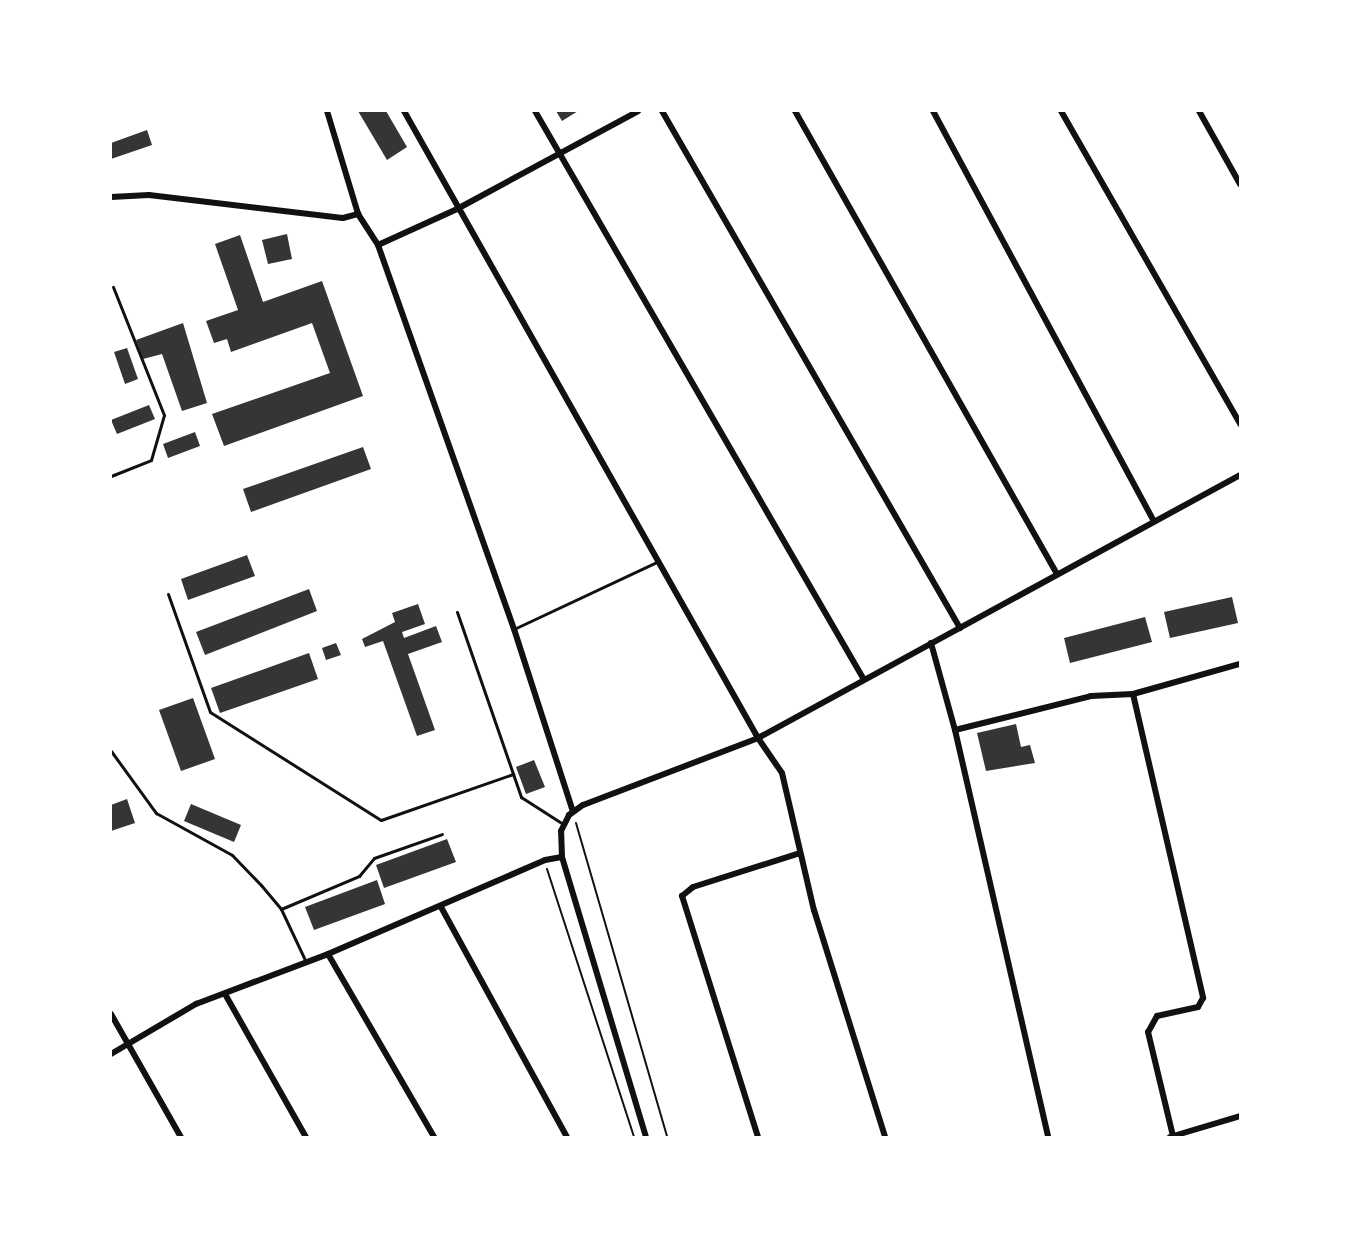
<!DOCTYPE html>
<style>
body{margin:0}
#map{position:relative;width:1351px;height:1248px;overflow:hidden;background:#fff;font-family:"Roboto Serif",serif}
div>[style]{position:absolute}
.building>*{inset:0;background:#353535}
.path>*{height:2px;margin:-1px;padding:0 1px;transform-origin:1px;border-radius:1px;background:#111}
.service>*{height:3px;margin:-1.5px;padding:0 1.5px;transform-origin:1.5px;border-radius:1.5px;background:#111}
.minor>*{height:6px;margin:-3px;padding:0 3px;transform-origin:3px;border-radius:3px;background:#111}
span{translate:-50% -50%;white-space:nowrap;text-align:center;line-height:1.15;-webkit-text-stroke:4.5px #fff;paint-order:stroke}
.frame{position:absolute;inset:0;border:112px solid #fff;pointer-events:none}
</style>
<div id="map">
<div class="building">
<div style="clip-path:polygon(358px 111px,386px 111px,407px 147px,387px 160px)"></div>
<div style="clip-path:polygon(556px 111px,578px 111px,562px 121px)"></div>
<div style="clip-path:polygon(147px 130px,152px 145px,111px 159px,111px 143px)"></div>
<div style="clip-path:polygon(287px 234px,292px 259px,268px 264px,262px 240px)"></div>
<div style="clip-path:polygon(240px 235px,263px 302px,322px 281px,363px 396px,224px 446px,212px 414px,330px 373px,312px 323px,231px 352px,227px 339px,214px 343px,206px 321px,238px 310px,215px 244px)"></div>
<div style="clip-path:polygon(183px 323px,207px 403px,182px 411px,162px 354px,143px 359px,136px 340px)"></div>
<div style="clip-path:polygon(127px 348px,138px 379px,125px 384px,114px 352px)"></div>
<div style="clip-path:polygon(149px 405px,155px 419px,117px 434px,111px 420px)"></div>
<div style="clip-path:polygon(195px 432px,200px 446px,168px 458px,163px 444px)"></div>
<div style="clip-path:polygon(363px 447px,371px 469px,251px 512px,243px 489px)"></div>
<div style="clip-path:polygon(247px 555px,255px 576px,188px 600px,181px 579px)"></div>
<div style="clip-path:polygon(309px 589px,317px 611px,205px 655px,196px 632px)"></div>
<div style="clip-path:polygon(1232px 597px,1238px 623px,1170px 638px,1164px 612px)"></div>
<div style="clip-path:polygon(418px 604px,425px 624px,402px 632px,404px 638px,436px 626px,442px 642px,408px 654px,435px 730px,417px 736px,383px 641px,365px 647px,362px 639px,395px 622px,392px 613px)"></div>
<div style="clip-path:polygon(1145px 617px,1152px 642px,1070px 663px,1064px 638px)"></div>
<div style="clip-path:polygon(336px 643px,341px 655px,326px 660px,322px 648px)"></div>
<div style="clip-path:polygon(309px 653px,318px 679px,220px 713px,211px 688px)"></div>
<div style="clip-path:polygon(193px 698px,215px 759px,181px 771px,159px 710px)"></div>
<div style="clip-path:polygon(1016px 724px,1021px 747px,1030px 745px,1035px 763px,986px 771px,977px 733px)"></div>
<div style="clip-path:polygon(534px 760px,545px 787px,526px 794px,516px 767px)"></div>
<div style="clip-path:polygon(127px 799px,135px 823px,111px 831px,111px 805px)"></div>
<div style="clip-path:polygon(191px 804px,241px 825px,234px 842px,184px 821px)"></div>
<div style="clip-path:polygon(447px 839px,456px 862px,384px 888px,376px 865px)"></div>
<div style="clip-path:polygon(377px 880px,385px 904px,314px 930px,305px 907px)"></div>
</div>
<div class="path">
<div style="left:576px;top:823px;width:327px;rotate:73.8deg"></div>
<div style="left:547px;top:869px;width:282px;rotate:72deg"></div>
</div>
<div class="service">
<div style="left:111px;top:476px;width:43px;rotate:-21.8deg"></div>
<div style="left:151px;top:460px;width:47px;rotate:-73.9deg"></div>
<div style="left:164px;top:415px;width:138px;rotate:-111.7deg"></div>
<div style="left:168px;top:594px;width:125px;rotate:70.4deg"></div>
<div style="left:210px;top:712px;width:202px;rotate:32.3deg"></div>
<div style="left:381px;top:820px;width:140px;rotate:-19.2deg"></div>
<div style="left:457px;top:612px;width:196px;rotate:70.9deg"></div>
<div style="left:521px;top:797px;width:50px;rotate:32.7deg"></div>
<div style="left:516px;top:628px;width:158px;rotate:-25.1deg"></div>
<div style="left:111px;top:751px;width:77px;rotate:54deg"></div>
<div style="left:156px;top:813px;width:87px;rotate:28.9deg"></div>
<div style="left:232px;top:855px;width:42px;rotate:46deg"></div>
<div style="left:261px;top:885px;width:31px;rotate:50deg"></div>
<div style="left:281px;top:909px;width:56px;rotate:64.8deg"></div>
<div style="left:281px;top:909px;width:85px;rotate:-22.9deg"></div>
<div style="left:359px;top:876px;width:23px;rotate:-50deg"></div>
<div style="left:374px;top:858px;width:72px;rotate:-19.4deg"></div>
</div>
<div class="minor">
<div style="left:327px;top:111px;width:108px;rotate:73.2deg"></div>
<div style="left:358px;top:214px;width:37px;rotate:57deg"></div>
<div style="left:378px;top:245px;width:407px;rotate:70.5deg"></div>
<div style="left:514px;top:629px;width:192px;rotate:72.1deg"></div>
<div style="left:404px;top:111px;width:720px;rotate:60.55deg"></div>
<div style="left:758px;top:738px;width:42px;rotate:55.6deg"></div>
<div style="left:782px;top:773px;width:141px;rotate:76.9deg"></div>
<div style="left:814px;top:910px;width:238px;rotate:72.6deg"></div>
<div style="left:535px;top:111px;width:655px;rotate:59.95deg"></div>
<div style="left:662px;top:111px;width:597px;rotate:60.04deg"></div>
<div style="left:795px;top:111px;width:532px;rotate:60.5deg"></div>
<div style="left:933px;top:111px;width:466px;rotate:61.7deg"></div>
<div style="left:1061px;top:111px;width:361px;rotate:60.2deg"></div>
<div style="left:1199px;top:111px;width:84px;rotate:60.7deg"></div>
<div style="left:111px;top:197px;width:38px;rotate:-3deg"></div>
<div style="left:149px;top:195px;width:195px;rotate:6.8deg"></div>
<div style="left:343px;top:218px;width:16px;rotate:-15deg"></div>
<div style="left:378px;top:245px;width:87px;rotate:-24.5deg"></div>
<div style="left:457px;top:209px;width:206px;rotate:-28.4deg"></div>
<div style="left:931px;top:643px;width:90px;rotate:74.6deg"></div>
<div style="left:955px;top:730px;width:417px;rotate:77.1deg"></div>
<div style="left:1133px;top:694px;width:312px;rotate:77deg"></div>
<div style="left:1203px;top:998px;width:10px;rotate:119deg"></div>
<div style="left:1198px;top:1007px;width:42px;rotate:167.6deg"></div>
<div style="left:1157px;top:1016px;width:18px;rotate:119deg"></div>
<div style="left:1148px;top:1032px;width:107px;rotate:76.5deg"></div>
<div style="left:955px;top:730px;width:140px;rotate:-14deg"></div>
<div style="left:1091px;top:696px;width:42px;rotate:-2.7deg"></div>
<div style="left:1133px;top:694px;width:111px;rotate:-15.7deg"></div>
<div style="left:441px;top:907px;width:262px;rotate:61.3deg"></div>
<div style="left:328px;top:954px;width:211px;rotate:59.9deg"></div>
<div style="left:225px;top:994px;width:164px;rotate:60.5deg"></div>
<div style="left:111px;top:1014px;width:142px;rotate:60.4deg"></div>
<div style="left:111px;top:1054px;width:99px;rotate:-30.5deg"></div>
<div style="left:196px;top:1004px;width:141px;rotate:-20.7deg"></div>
<div style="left:328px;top:954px;width:236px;rotate:-23.4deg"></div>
<div style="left:545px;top:860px;width:17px;rotate:-10deg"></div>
<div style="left:646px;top:1137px;width:292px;rotate:-106.7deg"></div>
<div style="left:562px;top:857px;width:26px;rotate:-92deg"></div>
<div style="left:561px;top:831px;width:18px;rotate:-63deg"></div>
<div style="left:569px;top:815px;width:17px;rotate:-36deg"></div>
<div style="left:583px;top:805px;width:187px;rotate:-20.9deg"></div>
<div style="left:758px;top:738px;width:549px;rotate:-28.62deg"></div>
<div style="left:758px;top:1137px;width:253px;rotate:-107.5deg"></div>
<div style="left:682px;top:896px;width:14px;rotate:-39deg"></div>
<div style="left:693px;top:887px;width:112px;rotate:-17.6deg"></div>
<div style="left:1170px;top:1137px;width:73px;rotate:-16.7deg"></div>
</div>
<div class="frame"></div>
</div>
